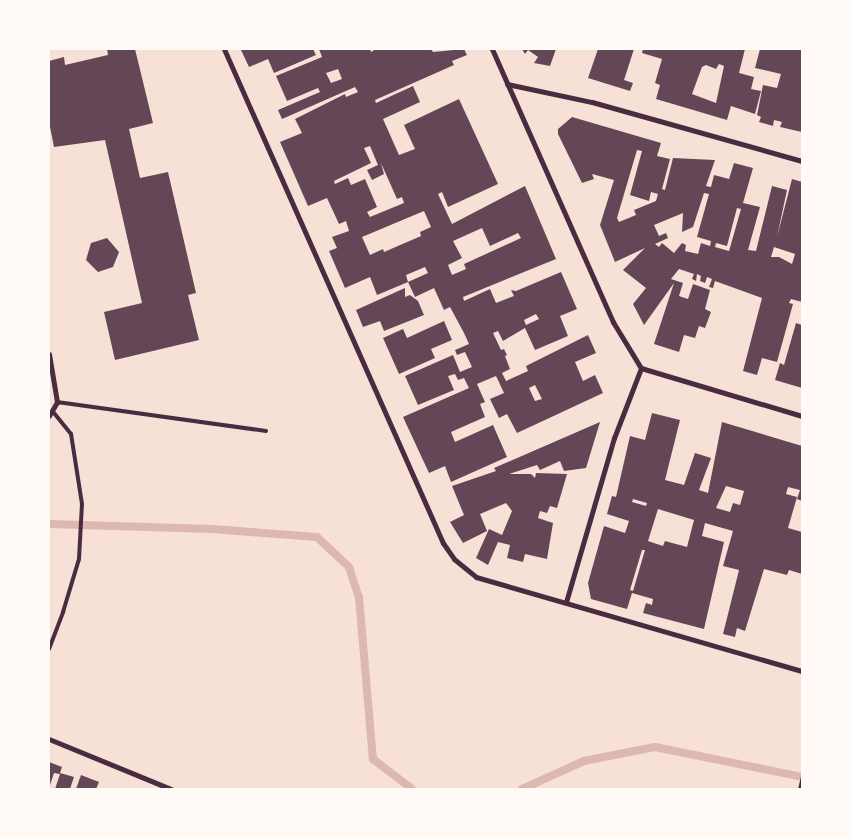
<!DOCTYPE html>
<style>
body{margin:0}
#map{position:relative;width:851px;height:838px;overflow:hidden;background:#f7e1d7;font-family:Figtree,sans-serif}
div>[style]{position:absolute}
.stream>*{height:8px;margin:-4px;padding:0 4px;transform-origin:4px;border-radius:4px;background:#dcb8b0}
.building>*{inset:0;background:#644757}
.path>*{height:3px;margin:-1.5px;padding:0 1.5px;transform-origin:1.5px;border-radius:1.5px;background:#4a2c40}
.service>*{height:4px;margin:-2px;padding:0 2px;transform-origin:2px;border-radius:2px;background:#4a2c40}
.minor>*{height:5px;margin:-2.5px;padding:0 2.5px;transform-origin:2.5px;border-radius:2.5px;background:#4a2c40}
span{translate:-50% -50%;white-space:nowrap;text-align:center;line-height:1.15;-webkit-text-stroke:5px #fffaf5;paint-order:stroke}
.frame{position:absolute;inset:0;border:50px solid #fffaf5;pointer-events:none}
</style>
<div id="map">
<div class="stream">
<div style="left:49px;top:524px;width:163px;rotate:1.8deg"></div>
<div style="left:212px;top:529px;width:105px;rotate:4.4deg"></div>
<div style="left:317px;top:537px;width:44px;rotate:43.2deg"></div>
<div style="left:349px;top:567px;width:32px;rotate:72deg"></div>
<div style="left:359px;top:597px;width:163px;rotate:85.1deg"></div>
<div style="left:373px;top:759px;width:49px;rotate:37.6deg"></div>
<div style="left:522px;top:789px;width:68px;rotate:-24.3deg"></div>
<div style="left:584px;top:761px;width:72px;rotate:-11.2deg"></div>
<div style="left:655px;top:747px;width:150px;rotate:11.5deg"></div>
</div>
<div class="building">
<div style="clip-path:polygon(107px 49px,135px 49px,153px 123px,129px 129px,140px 178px,168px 172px,196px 293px,188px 295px,199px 340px,115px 360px,104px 312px,142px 303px,105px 140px,54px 147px,49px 122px,49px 61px,64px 57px,65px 65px,108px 55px)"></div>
<div style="clip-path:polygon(313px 49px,316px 55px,274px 73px,268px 59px,249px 67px,241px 50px)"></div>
<div style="clip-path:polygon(evenodd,319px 49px,370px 49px,371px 52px,376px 49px,431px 49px,433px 52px,464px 49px,467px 55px,452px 61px,454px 65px,375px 100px,376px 103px,413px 86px,420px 102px,383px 119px,399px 155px,415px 149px,404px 125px,459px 99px,498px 184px,448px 207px,442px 192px,438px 194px,452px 224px,525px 186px,556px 259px,463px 297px,464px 301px,490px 289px,496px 303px,514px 296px,511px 290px,516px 291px,561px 272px,577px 309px,560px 316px,568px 336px,535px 350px,525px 328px,503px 341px,498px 331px,493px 333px,501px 350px,504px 349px,507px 355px,505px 356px,510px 369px,502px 373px,506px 381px,528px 371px,526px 366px,588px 335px,596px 353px,575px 362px,583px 381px,595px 375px,603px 393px,517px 433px,507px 414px,499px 418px,490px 399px,504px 393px,496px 376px,477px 384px,485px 402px,480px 404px,485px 417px,451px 432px,455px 442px,493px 425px,507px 457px,451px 482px,445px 466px,429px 473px,403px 417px,469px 388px,464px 378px,458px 380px,455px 374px,448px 376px,454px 390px,418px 405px,405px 376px,453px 355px,460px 372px,472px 367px,465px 352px,457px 355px,455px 350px,469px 344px,464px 333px,450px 307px,444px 310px,434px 288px,415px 297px,408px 282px,428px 273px,425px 267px,406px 275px,408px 282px,377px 295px,370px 277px,345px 288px,329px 251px,337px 248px,332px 237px,349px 231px,346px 221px,339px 224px,327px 198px,308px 206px,280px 142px,302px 133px,295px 119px,345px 94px,346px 97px,358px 92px,355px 87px,282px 119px,278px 110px,320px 92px,318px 88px,287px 101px,276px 76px,322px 57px,319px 49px,338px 69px,342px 79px,331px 83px,326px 73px,338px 69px,319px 49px,370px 146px,378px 165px,367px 170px,372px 180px,384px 174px,381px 163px,397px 199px,402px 197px,404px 203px,370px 217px,367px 212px,377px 207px,365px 179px,351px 185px,348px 178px,335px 184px,334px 181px,371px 163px,364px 148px,370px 146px,319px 49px,424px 211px,431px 227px,420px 232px,421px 236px,384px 252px,383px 249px,370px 255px,362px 237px,424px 211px,319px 49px,482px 228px,490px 246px,518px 233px,521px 238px,464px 264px,466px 269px,452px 275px,448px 265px,462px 258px,453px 241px,482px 228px,319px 49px,536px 314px,539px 319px,526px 325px,524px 320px,536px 314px,319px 49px,535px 385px,542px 399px,535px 401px,529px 388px,535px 385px)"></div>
<div style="clip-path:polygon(522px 49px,556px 49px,550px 66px,534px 63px,538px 57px,528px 50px,525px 54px)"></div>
<div style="clip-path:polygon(598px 49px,634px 49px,624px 80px,633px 83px,630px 91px,588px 78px)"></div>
<div style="clip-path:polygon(evenodd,643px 49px,745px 49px,739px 73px,754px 77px,751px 89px,761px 91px,755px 114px,731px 106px,727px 120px,656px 99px,660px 85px,655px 83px,662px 59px,642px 53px,643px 49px,719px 64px,724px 66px,716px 103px,692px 94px,702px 67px,706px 65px,716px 69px,719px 64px)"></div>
<div style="clip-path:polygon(760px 49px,802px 49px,802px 132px,780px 127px,782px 122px,774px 120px,773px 126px,759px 122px,761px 117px,757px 115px,763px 85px,777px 88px,781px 74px,755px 68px)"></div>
<div style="clip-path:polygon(evenodd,572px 117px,661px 143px,657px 156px,670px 159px,662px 189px,665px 190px,673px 158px,715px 160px,706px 186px,711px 187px,714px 175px,729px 179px,734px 163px,753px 168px,743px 203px,760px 207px,748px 250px,756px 251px,772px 186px,787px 190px,777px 237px,792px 179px,802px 182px,802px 302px,791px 299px,789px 303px,793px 304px,777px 362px,762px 358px,757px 375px,743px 371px,762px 298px,715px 281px,713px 288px,709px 287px,712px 279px,707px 277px,705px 283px,700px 281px,701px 276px,697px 274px,696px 281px,692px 279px,694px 274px,679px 269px,671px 279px,683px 283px,679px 296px,688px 299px,693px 284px,710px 290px,705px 309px,711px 312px,705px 328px,699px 326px,695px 338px,684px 335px,679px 352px,654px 344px,674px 283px,644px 325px,633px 304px,646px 288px,623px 270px,645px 248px,615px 262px,600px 225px,614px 180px,592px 174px,594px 179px,582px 183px,558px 134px,558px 129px,572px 117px,637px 150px,642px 151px,630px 195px,649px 201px,651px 192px,658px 194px,656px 201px,634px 210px,636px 215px,619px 222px,617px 218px,637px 150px,572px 117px,704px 193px,709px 194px,697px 237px,711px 241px,710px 246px,701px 243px,698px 254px,685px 251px,686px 245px,682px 243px,674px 253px,662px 243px,659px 247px,655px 244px,668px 238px,666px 233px,659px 236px,654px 225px,683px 213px,682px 232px,693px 227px,704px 193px,572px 117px,737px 208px,741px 209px,729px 251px,715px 247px,716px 243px,727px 246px,737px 208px,572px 117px,774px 247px,795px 254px,792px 264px,779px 257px,771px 257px,774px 247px)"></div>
<div style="clip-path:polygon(107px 238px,119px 252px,113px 267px,98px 272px,86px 260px,91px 243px)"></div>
<div style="clip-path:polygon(405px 288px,405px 297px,410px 295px,418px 301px,424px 315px,384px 331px,380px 321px,363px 327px,356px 310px)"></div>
<div style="clip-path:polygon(444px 321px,452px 340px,431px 349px,435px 358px,399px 374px,383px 338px,403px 329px,407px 338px)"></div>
<div style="clip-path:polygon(796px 323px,802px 325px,802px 388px,775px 380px,780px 363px,784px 365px)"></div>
<div style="clip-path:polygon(evenodd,652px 413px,680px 420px,665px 480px,684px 485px,695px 453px,711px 458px,699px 490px,708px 493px,722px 422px,802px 446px,802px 501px,797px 499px,800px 490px,788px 487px,786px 494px,797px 497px,788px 528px,802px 532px,802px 574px,789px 570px,787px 575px,764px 569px,745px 631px,737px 628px,735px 637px,723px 634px,739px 570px,723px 566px,733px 531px,705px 523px,702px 536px,724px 542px,704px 629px,643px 613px,646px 603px,652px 605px,653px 599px,632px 593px,627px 609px,591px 599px,588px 583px,604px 526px,625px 533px,629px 521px,607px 514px,612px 496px,616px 497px,630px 436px,645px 440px,652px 413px,726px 486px,744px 491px,740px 505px,733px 503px,730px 512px,716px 508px,726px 486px,652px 413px,633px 499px,647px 503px,646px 506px,632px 502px,633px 499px,652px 413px,658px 509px,694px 520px,687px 547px,665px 541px,663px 546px,648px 541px,658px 509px,652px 413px,642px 550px,645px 550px,633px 591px,630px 590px,642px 550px)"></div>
<div style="clip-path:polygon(600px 422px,586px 468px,564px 471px,560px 461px,540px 470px,537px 465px,509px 474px,531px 474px,535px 478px,536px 473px,567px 474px,557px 508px,550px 506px,547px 513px,540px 511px,538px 518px,553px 523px,547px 559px,525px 554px,523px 562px,507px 558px,510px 545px,498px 542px,488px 565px,476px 558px,489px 529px,502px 535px,512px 511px,506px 503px,480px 514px,487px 531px,463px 543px,450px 522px,464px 515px,452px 486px,496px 471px,494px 468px)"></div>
<div style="clip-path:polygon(49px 762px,62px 767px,60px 773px,74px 777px,70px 789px,55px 789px,60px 774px,54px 773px,49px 788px)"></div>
<div style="clip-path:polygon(81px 775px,99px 782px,96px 789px,76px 789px)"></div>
</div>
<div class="path">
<div style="left:799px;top:789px;width:13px;rotate:-77deg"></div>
</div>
<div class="service">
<div style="left:57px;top:402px;width:211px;rotate:7.9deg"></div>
<div style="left:49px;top:649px;width:40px;rotate:-69deg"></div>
<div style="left:63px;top:612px;width:55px;rotate:-73.2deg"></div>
<div style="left:79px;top:559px;width:55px;rotate:-86.9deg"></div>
<div style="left:82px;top:504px;width:71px;rotate:-98.9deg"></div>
<div style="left:71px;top:434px;width:28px;rotate:-129deg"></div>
</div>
<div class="minor">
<div style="left:224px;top:49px;width:540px;rotate:66.09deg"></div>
<div style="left:443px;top:543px;width:19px;rotate:55deg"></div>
<div style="left:454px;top:559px;width:28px;rotate:39deg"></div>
<div style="left:476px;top:577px;width:339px;rotate:16.1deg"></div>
<div style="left:492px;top:49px;width:299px;rotate:66.1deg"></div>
<div style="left:613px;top:322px;width:54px;rotate:58.7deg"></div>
<div style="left:641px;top:368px;width:168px;rotate:16.6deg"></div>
<div style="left:507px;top:84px;width:87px;rotate:12deg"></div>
<div style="left:592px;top:102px;width:218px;rotate:15.7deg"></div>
<div style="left:49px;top:354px;width:49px;rotate:80.5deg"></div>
<div style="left:57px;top:402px;width:16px;rotate:120deg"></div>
<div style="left:566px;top:602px;width:171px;rotate:-73.7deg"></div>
<div style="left:614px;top:438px;width:75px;rotate:-68.9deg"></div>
<div style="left:49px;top:739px;width:132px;rotate:22.3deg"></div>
</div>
<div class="frame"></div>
</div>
